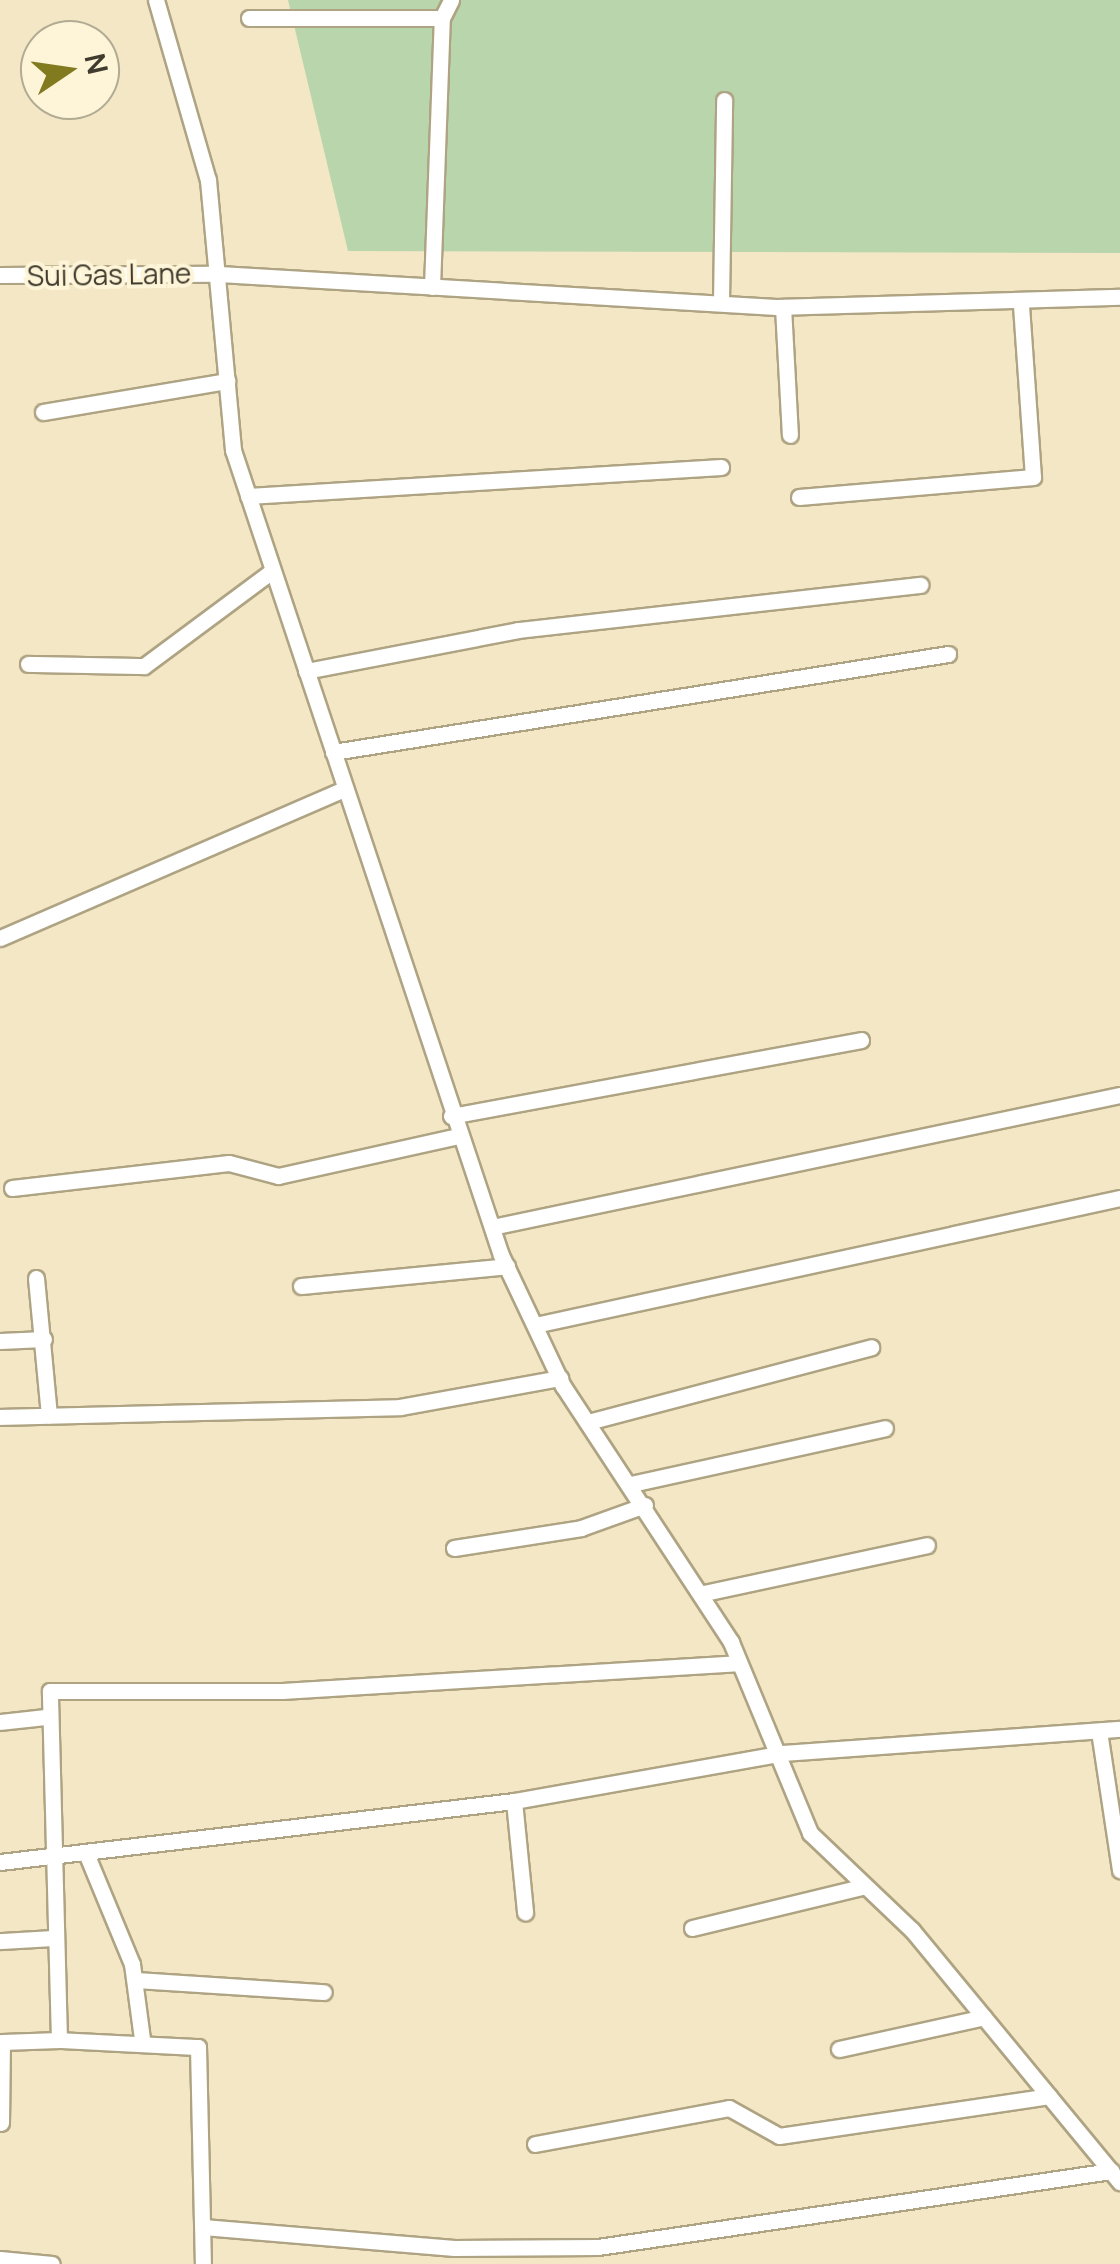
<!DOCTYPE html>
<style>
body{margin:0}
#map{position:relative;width:1120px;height:2264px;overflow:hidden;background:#f3e7c5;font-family:Manrope,sans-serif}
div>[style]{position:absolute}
.green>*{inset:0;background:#b9d5ac}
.roads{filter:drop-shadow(2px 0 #aea382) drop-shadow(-2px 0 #aea382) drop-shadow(0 2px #aea382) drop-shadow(0 -2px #aea382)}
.minor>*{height:15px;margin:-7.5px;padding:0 7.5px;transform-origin:7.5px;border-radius:7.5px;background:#fff}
span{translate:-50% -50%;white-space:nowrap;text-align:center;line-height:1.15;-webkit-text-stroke:8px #fef5d9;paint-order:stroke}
.street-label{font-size:28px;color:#403b2d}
.north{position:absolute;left:20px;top:20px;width:100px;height:100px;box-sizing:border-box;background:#fef5d9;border:2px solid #b2ab94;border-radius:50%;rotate:77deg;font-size:28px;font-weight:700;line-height:40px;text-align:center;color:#403b2d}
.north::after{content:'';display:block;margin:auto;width:35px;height:45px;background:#827a1f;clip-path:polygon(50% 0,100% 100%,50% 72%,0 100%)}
</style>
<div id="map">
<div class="green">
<div style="clip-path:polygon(288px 0,1120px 0,1120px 253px,348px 251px)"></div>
</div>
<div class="roads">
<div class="minor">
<div style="left:156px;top:0;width:187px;rotate:73.9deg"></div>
<div style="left:208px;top:180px;width:271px;rotate:84.7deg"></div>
<div style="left:233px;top:450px;width:848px;rotate:71.59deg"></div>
<div style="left:501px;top:1255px;width:145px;rotate:64.7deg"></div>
<div style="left:563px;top:1386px;width:306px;rotate:56.7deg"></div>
<div style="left:731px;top:1642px;width:207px;rotate:67.5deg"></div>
<div style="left:810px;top:1833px;width:141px;rotate:43.6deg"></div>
<div style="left:912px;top:1930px;width:327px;rotate:50.5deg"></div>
<div style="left:249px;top:18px;width:193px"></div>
<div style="left:0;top:275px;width:219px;rotate:-0.3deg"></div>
<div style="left:219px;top:274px;width:558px;rotate:3.39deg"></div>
<div style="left:776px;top:307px;width:344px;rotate:-1.7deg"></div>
<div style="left:432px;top:287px;width:269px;rotate:-87.9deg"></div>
<div style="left:442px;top:18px;width:20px;rotate:-63deg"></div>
<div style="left:721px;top:302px;width:202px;rotate:-89.1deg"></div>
<div style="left:783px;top:307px;width:128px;rotate:86.9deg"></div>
<div style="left:43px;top:412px;width:187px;rotate:-9.6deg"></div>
<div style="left:248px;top:496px;width:474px;rotate:-3.5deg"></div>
<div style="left:799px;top:497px;width:235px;rotate:-4.9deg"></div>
<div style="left:1033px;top:477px;width:173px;rotate:-94deg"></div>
<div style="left:28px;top:664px;width:116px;rotate:1deg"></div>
<div style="left:144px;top:666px;width:159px;rotate:-36.6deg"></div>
<div style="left:306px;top:671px;width:216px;rotate:-10.9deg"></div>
<div style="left:518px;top:630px;width:405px;rotate:-6.4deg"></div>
<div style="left:333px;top:752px;width:623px;rotate:-9.05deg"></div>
<div style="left:0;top:938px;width:376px;rotate:-23.4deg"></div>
<div style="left:451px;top:1116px;width:417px;rotate:-10.5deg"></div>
<div style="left:12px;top:1188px;width:218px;rotate:-6.6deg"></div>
<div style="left:229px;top:1163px;width:51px;rotate:14.9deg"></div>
<div style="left:278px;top:1176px;width:184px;rotate:-12.5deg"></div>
<div style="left:492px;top:1227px;width:642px;rotate:-11.87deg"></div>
<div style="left:36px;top:1278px;width:138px;rotate:84.6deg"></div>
<div style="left:301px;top:1286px;width:207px;rotate:-5.5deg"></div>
<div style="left:535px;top:1325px;width:599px;rotate:-12.25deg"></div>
<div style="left:0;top:1341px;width:44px;rotate:-2.6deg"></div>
<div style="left:0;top:1417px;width:400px;rotate:-1.4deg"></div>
<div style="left:400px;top:1407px;width:163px;rotate:-10.3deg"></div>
<div style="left:588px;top:1422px;width:293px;rotate:-14.8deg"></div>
<div style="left:631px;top:1484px;width:260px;rotate:-12.4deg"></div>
<div style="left:454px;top:1548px;width:129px;rotate:-8.9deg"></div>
<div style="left:581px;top:1528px;width:68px;rotate:-19.8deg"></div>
<div style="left:704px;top:1593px;width:228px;rotate:-12.1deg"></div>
<div style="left:0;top:1722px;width:45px;rotate:-6.3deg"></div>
<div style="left:1099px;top:1731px;width:141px;rotate:81.4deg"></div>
<div style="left:514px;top:1801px;width:112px;rotate:84.3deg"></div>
<div style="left:86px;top:1853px;width:120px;rotate:67.5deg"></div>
<div style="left:132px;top:1964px;width:76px;rotate:82.4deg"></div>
<div style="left:0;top:1862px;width:518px;rotate:-6.77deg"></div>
<div style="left:514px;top:1801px;width:273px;rotate:-10.1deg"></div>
<div style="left:783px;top:1753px;width:338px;rotate:-4.1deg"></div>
<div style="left:692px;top:1928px;width:178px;rotate:-13.6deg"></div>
<div style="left:0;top:1941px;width:54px;rotate:-3.2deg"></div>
<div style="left:136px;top:1980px;width:188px;rotate:3.7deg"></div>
<div style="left:59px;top:2040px;width:139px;rotate:2.9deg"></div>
<div style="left:198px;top:2047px;width:217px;rotate:88.7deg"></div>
<div style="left:839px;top:2049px;width:148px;rotate:-12.4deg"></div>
<div style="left:1px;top:2123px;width:81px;rotate:-89.3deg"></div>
<div style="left:2px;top:2042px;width:57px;rotate:-2deg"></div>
<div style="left:59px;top:2040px;width:349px;rotate:-91.5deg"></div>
<div style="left:50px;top:1691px;width:232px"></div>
<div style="left:282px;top:1691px;width:456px;rotate:-3.5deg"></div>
<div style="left:535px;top:2144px;width:197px;rotate:-10.5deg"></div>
<div style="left:729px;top:2108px;width:57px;rotate:29.2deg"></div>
<div style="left:779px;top:2136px;width:273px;rotate:-8.4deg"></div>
<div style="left:203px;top:2227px;width:252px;rotate:4.8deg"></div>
<div style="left:454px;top:2248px;width:144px;rotate:-0.4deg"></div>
<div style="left:598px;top:2247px;width:519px;rotate:-8.43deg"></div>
<div style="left:0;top:2259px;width:52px;rotate:5.5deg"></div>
</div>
</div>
<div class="street-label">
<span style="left:109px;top:274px;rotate:-1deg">Sui Gas Lane</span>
</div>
<div class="north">N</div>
</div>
